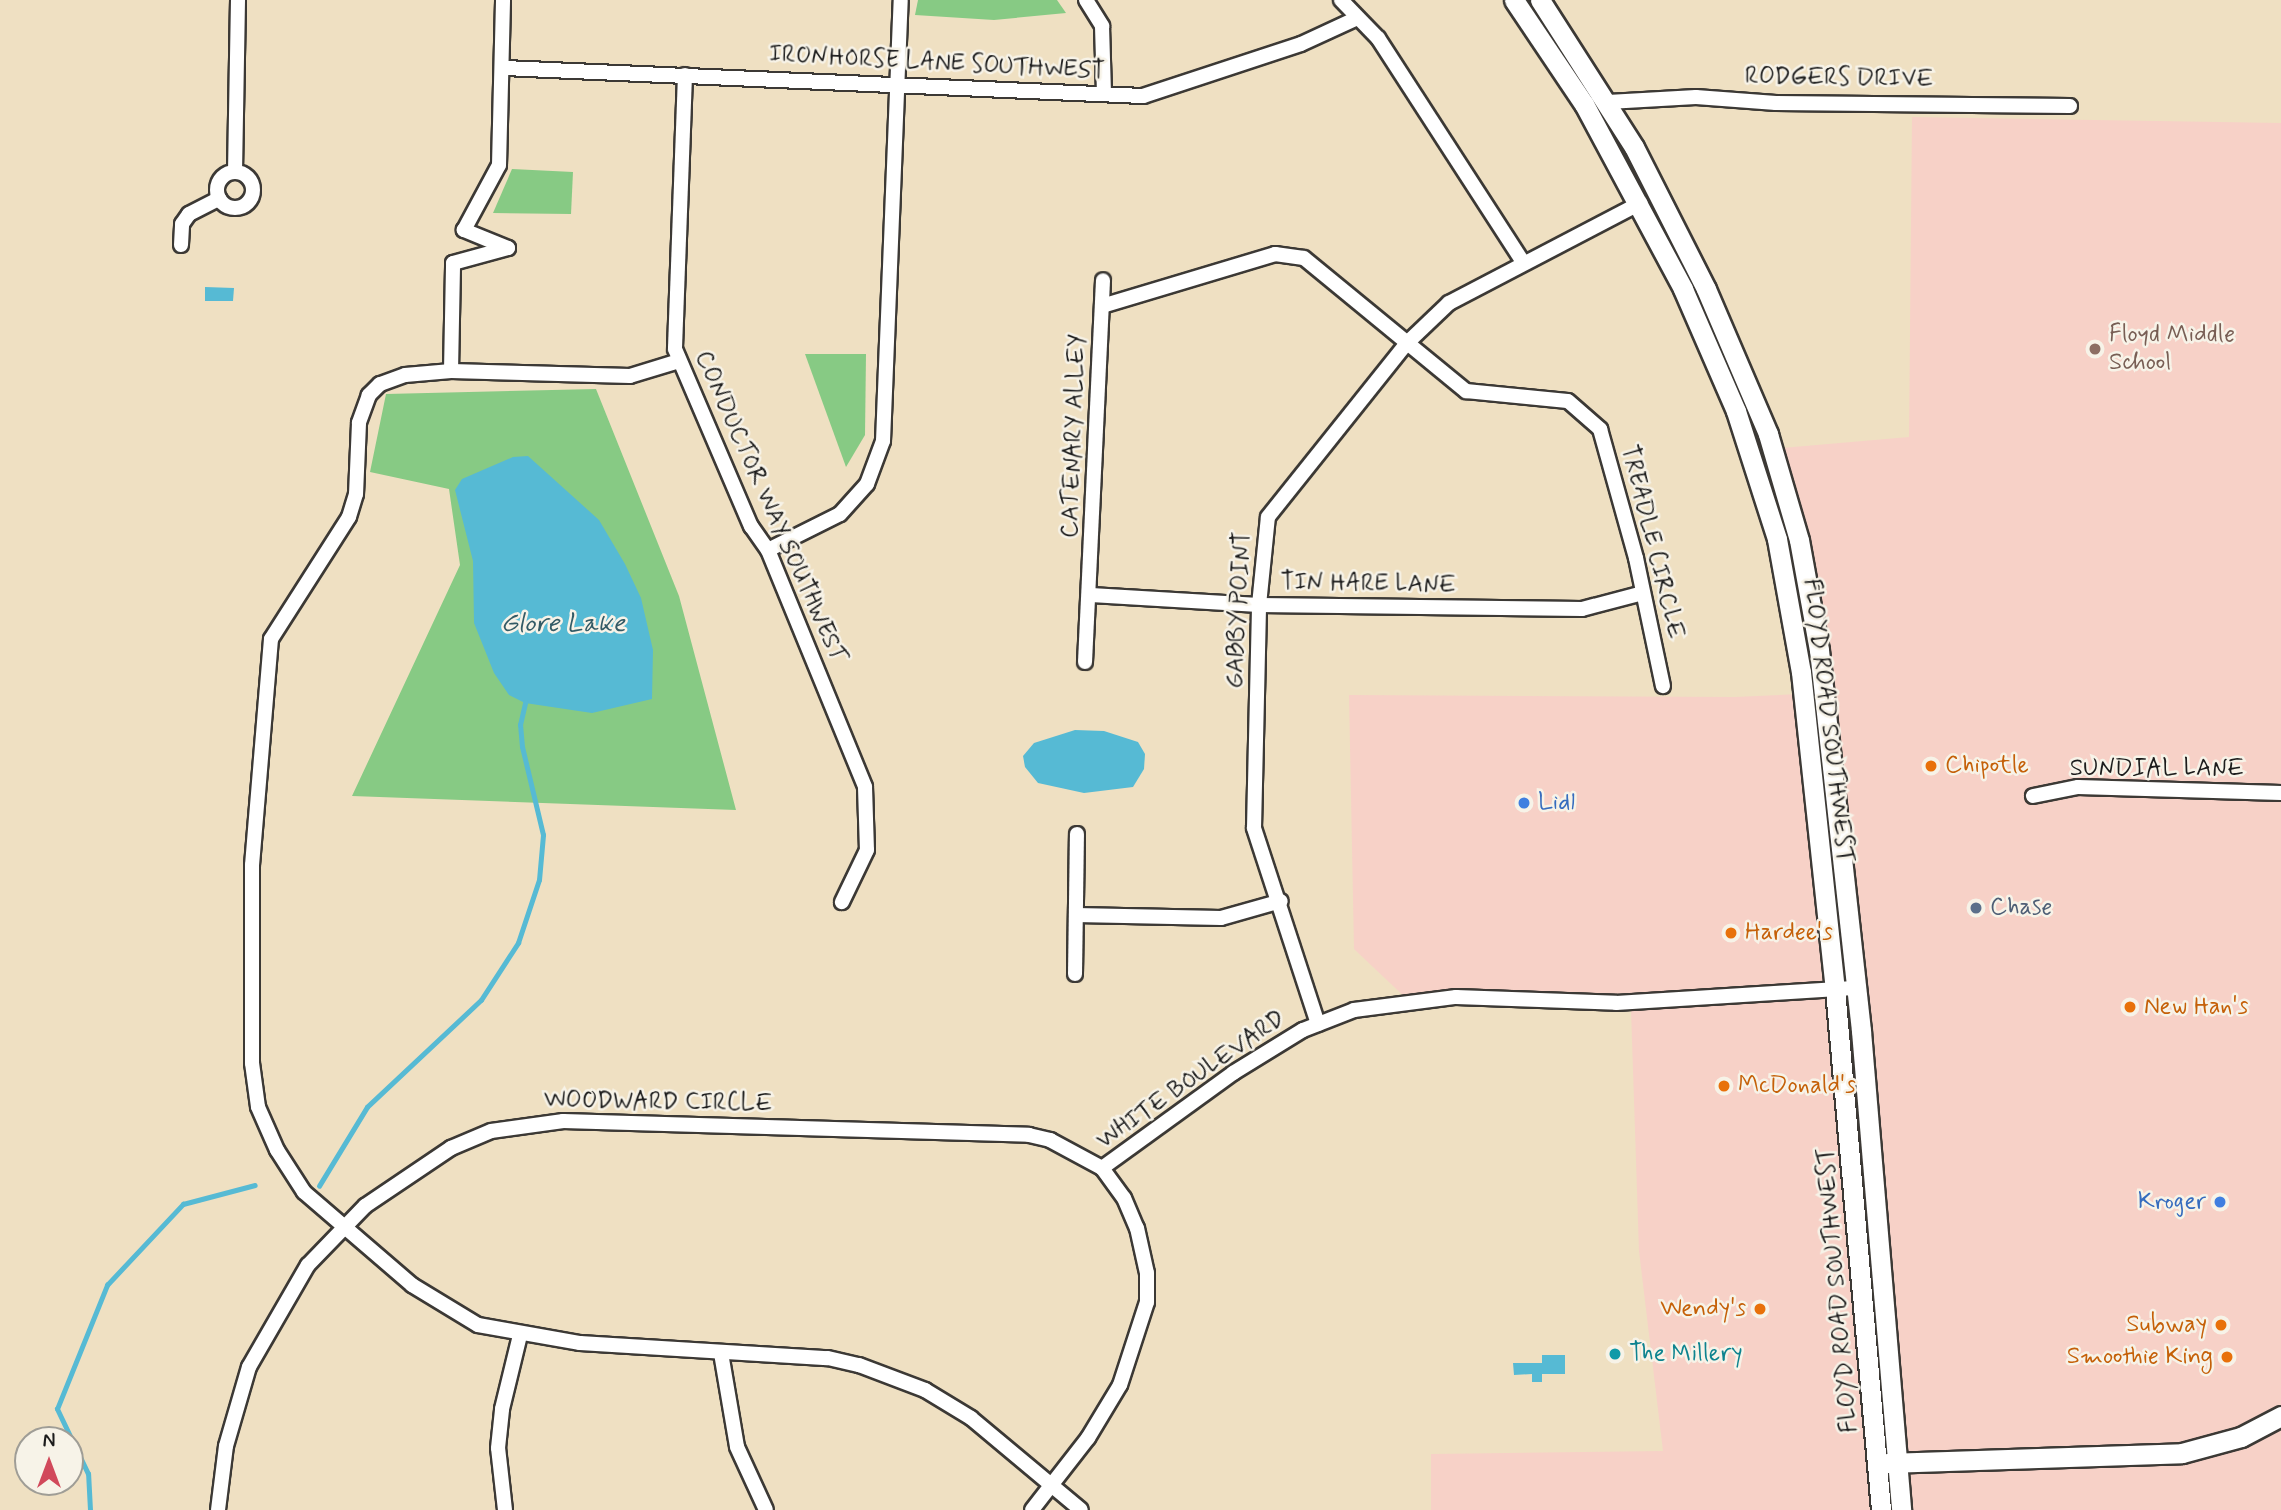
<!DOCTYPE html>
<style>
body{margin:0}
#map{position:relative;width:2281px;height:1510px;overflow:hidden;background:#efe0c2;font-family:Mynerve,sans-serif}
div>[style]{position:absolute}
.built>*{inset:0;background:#f7d1c7}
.green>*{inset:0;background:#87ca84}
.water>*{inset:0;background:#56bad4}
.stream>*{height:4.5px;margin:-2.25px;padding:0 2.25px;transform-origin:2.25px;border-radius:2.25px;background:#56bad4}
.roads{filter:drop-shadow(2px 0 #3c3935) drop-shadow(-2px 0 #3c3935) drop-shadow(0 2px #3c3935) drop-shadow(0 -2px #3c3935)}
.street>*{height:14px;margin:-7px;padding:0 7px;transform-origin:7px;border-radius:7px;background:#fff}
.street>.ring{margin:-7px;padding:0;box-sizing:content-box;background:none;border:14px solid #fff;border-radius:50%}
.secondary>*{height:19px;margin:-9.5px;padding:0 9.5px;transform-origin:9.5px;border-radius:9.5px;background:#fff}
.dots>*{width:19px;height:19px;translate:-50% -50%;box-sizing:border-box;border:4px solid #f7f3e8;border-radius:50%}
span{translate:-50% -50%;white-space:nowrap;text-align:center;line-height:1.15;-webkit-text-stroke:5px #f7f3e8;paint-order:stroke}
.street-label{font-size:24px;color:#1c1c1c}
.education-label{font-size:24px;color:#785e54}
.left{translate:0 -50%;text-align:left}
.food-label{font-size:24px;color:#c56008}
.right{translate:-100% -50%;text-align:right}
.shop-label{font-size:24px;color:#366cbe}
.service-label{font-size:24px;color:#4e5e75}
.culture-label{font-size:24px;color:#0d838f}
.water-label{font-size:26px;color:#335b66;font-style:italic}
.north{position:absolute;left:14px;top:1426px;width:70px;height:70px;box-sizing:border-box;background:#f7f3e8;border:2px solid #9f9d96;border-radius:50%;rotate:0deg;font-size:19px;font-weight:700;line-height:28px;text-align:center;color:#1c1c1c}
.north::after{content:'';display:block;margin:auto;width:24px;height:32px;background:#d1495b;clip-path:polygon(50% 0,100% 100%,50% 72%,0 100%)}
</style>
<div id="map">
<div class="built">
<div style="clip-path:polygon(1912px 117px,2281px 123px,2281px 1510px,1431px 1510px,1431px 1454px,1663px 1451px,1639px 1251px,1631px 1010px,1409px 1001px,1354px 949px,1349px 695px,1735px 697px,1821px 693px,1782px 448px,1909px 437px)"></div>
</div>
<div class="green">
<div style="clip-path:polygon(918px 0,1057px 0,1066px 13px,994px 20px,915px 15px)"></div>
<div style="clip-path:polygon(512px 169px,573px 172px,571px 214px,493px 213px)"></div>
<div style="clip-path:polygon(805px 354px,866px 354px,865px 435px,846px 467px)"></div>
<div style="clip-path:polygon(596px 389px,679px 596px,736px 810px,352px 796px,460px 565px,449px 489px,370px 472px,386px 394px)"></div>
</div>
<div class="water">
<div style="clip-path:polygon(205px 287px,234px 288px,233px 301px,205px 301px)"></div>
<div style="clip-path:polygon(528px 456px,599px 520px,625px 564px,641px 598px,653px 650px,652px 699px,592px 713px,525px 703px,509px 695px,494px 673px,474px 623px,473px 561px,455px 490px,462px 479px,513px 457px)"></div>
<div style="clip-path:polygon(1075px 730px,1104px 731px,1138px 742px,1145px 754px,1144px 769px,1133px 787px,1084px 793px,1038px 783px,1025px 767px,1023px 756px,1034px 743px)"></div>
<div style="clip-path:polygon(1542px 1355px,1565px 1355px,1565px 1374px,1542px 1374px,1542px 1382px,1532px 1382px,1532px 1374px,1514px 1375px,1513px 1363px,1542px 1363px)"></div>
</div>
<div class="stream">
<div style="left:319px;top:1186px;width:92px;rotate:-58.7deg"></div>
<div style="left:367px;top:1107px;width:156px;rotate:-43.2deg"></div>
<div style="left:481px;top:1000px;width:68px;rotate:-57deg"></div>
<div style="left:518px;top:943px;width:66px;rotate:-71.6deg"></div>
<div style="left:539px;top:880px;width:45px;rotate:-84.9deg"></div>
<div style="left:543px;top:835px;width:90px;rotate:-103.4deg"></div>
<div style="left:522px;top:747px;width:22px;rotate:-95deg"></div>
<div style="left:520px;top:725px;width:23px;rotate:-77deg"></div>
<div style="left:90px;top:1510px;width:36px;rotate:-93deg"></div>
<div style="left:88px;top:1474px;width:72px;rotate:-115.5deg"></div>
<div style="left:57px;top:1409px;width:134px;rotate:-68deg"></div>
<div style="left:107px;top:1285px;width:111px;rotate:-46.8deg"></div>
<div style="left:183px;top:1204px;width:74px;rotate:-14.8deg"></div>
</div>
<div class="roads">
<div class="street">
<div style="left:1086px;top:0;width:31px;rotate:58deg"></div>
<div style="left:1102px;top:26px;width:68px;rotate:88.3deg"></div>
<div style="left:1341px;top:0;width:53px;rotate:45.8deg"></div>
<div style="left:1378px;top:38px;width:267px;rotate:57.1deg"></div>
<div style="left:504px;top:68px;width:640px;rotate:2.51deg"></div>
<div style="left:1143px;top:96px;width:166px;rotate:-18.2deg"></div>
<div style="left:1301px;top:44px;width:60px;rotate:-24.8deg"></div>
<div style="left:685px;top:75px;width:274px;rotate:92.1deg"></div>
<div style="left:675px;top:349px;width:193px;rotate:66.8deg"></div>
<div style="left:751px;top:526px;width:29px;rotate:55deg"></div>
<div style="left:768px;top:550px;width:256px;rotate:67.7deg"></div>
<div style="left:865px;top:787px;width:63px;rotate:88.2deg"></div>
<div style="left:867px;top:850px;width:58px;rotate:115.7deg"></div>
<div style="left:1608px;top:102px;width:88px;rotate:-3.3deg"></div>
<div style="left:1696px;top:97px;width:80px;rotate:4.3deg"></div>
<div style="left:1776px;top:103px;width:294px;rotate:0.6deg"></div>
<div class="ring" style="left:217px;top:172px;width:22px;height:22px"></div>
<div style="left:235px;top:172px;width:172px;rotate:-89deg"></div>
<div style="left:181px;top:245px;width:21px;rotate:-87deg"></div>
<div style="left:182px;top:224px;width:12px;rotate:-55deg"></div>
<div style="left:189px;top:214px;width:34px;rotate:-27deg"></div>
<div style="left:1102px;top:306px;width:181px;rotate:-16.7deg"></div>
<div style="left:1275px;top:254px;width:29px;rotate:8deg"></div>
<div style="left:1304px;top:258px;width:210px;rotate:39.4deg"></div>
<div style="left:1466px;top:391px;width:102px;rotate:5.6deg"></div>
<div style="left:1568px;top:401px;width:43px;rotate:41.2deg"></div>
<div style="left:1600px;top:429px;width:134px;rotate:74.4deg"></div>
<div style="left:1636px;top:558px;width:131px;rotate:78.1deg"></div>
<div style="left:679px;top:361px;width:51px;rotate:163deg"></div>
<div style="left:630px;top:376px;width:179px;rotate:-178.4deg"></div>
<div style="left:451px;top:371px;width:46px;rotate:175deg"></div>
<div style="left:405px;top:375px;width:27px;rotate:160deg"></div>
<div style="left:380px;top:384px;width:16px;rotate:135deg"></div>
<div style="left:369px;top:395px;width:30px;rotate:110deg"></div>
<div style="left:359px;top:423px;width:71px;rotate:92.4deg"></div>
<div style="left:356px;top:494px;width:24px;rotate:107deg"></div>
<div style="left:349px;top:517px;width:145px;rotate:122.6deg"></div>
<div style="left:271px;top:639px;width:227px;rotate:94.8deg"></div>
<div style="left:252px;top:865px;width:198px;rotate:90deg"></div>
<div style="left:252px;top:1063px;width:44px;rotate:82.2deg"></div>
<div style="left:258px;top:1107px;width:47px;rotate:66.2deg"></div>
<div style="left:277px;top:1150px;width:50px;rotate:57.3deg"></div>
<div style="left:304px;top:1192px;width:143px;rotate:40.7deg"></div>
<div style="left:412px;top:1285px;width:77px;rotate:31.2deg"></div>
<div style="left:478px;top:1325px;width:104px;rotate:10deg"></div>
<div style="left:580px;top:1343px;width:248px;rotate:3.5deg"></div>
<div style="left:828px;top:1358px;width:32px;rotate:13deg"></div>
<div style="left:859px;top:1365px;width:71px;rotate:20.7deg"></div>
<div style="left:925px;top:1390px;width:54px;rotate:31.3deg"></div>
<div style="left:971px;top:1418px;width:143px;rotate:39.9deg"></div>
<div style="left:451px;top:371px;width:108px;rotate:-88.9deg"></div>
<div style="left:453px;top:263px;width:57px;rotate:-15.3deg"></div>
<div style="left:508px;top:248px;width:48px;rotate:-157.8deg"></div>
<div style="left:464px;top:230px;width:74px;rotate:-61.7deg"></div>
<div style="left:499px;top:165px;width:165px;rotate:-88.6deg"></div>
<div style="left:768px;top:550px;width:80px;rotate:-26.6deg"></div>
<div style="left:840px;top:514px;width:40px;rotate:-48deg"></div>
<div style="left:867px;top:484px;width:46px;rotate:-69.6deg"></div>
<div style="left:883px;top:441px;width:441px;rotate:-87.7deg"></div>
<div style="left:1091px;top:595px;width:168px;rotate:3.4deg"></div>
<div style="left:1259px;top:605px;width:323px;rotate:0.7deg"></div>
<div style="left:1582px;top:609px;width:63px;rotate:-14.7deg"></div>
<div style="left:1085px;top:662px;width:382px;rotate:-87.3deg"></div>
<div style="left:2033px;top:796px;width:46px;rotate:-11.3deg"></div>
<div style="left:2078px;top:787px;width:203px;rotate:1.7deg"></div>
<div style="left:1076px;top:915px;width:145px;rotate:1.2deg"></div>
<div style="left:1221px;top:918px;width:62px;rotate:-15.8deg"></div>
<div style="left:1075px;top:974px;width:140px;rotate:-89.2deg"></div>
<div style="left:1318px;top:1024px;width:206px;rotate:-108.1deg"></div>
<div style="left:1254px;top:828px;width:223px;rotate:-88.7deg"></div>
<div style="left:1259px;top:605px;width:88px;rotate:-84.2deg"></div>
<div style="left:1268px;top:517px;width:223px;rotate:-51.4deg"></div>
<div style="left:1407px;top:343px;width:58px;rotate:-43.6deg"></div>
<div style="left:1449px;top:303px;width:216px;rotate:-27.6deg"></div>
<div style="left:1102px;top:1168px;width:162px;rotate:-35.9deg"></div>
<div style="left:1233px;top:1073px;width:82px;rotate:-31.6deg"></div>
<div style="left:1303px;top:1030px;width:55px;rotate:-21.4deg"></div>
<div style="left:1354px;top:1010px;width:103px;rotate:-7.3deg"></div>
<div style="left:1456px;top:997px;width:160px;rotate:2.1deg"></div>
<div style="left:1616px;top:1003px;width:238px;rotate:-3.6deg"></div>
<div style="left:721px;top:1353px;width:95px;rotate:80.3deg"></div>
<div style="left:737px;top:1447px;width:69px;rotate:65.3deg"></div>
<div style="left:218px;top:1510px;width:64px;rotate:-82.9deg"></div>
<div style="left:226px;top:1446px;width:82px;rotate:-73.8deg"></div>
<div style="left:249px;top:1367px;width:118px;rotate:-60deg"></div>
<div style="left:308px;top:1265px;width:82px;rotate:-46deg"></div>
<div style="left:365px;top:1206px;width:104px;rotate:-34deg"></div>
<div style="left:451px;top:1148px;width:43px;rotate:-23deg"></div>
<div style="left:491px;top:1131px;width:73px;rotate:-7.9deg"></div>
<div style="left:563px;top:1121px;width:466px;rotate:1.7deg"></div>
<div style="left:1029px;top:1135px;width:22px;rotate:13deg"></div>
<div style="left:1050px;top:1140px;width:59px;rotate:28.3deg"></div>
<div style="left:1102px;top:1168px;width:37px;rotate:54deg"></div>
<div style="left:1124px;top:1198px;width:33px;rotate:67deg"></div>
<div style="left:1137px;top:1228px;width:46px;rotate:77.5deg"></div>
<div style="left:1147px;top:1273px;width:29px;rotate:90deg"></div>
<div style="left:1147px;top:1302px;width:87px;rotate:108deg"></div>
<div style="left:1120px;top:1385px;width:62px;rotate:121.1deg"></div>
<div style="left:1088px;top:1438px;width:91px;rotate:127.9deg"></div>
<div style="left:505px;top:1510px;width:62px;rotate:-96.4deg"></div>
<div style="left:498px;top:1448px;width:39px;rotate:-84deg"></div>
<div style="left:502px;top:1409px;width:76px;rotate:-76.3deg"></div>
</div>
<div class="secondary">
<div style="left:1514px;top:0;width:125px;rotate:56.1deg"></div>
<div style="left:1584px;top:104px;width:210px;rotate:61.8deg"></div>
<div style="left:1683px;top:289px;width:133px;rotate:66.5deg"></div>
<div style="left:1736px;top:411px;width:134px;rotate:72.2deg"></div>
<div style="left:1777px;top:539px;width:135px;rotate:79.8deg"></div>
<div style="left:1801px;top:672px;width:319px;rotate:83.9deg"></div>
<div style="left:1835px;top:989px;width:523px;rotate:84.95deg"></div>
<div style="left:1540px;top:0;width:174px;rotate:57.4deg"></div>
<div style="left:1634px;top:147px;width:159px;rotate:63.1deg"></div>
<div style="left:1706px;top:289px;width:158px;rotate:66.8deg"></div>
<div style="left:1768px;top:434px;width:110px;rotate:73.7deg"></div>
<div style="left:1799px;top:540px;width:112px;rotate:79.7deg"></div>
<div style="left:1819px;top:650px;width:383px;rotate:83.7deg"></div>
<div style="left:1861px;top:1031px;width:481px;rotate:85.2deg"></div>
<div style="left:1887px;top:1463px;width:295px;rotate:-1.9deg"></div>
<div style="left:2182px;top:1453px;width:61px;rotate:-15.2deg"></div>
<div style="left:2241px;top:1437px;width:45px;rotate:-27.7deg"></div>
</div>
</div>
<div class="dots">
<div style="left:2095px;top:349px;background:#8d6e63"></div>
<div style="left:1931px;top:766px;background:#e8710a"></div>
<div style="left:1524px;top:803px;background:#3f7fe0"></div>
<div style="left:1976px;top:908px;background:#5c6f8a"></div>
<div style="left:1731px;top:933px;background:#e8710a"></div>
<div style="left:2130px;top:1007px;background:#e8710a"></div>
<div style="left:1724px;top:1086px;background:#e8710a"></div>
<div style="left:2220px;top:1202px;background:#3f7fe0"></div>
<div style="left:1760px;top:1309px;background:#e8710a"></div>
<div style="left:2221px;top:1325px;background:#e8710a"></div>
<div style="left:1615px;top:1354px;background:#0f9aa8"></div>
<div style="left:2227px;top:1357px;background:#e8710a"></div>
</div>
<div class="street-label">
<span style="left:937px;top:63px;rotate:3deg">IRONHORSE LANE SOUTHWEST</span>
<span style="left:1839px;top:78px;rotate:1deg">RODGERS DRIVE</span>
<span style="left:1074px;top:436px;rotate:-88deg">CATENARY ALLEY</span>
<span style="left:770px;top:507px;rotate:66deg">CONDUCTOR WAY SOUTHWEST</span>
<span style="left:1652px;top:542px;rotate:76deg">TREADLE CIRCLE</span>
<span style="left:1368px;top:584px;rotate:1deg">TIN HARE LANE</span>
<span style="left:1239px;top:610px;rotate:-87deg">GABBY POINT</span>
<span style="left:1828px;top:721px;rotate:83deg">FLOYD ROAD SOUTHWEST</span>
<span style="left:2157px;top:769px">SUNDIAL LANE</span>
<span style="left:1191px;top:1080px;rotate:-35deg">WHITE BOULEVARD</span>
<span style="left:658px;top:1102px;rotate:1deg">WOODWARD CIRCLE</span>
<span style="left:1838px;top:1290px;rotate:-95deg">FLOYD ROAD SOUTHWEST</span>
</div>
<div class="education-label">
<span class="left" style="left:2109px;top:349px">Floyd Middle<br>School</span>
</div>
<div class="food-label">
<span class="left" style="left:1945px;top:766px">Chipotle</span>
<span class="left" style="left:1745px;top:933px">Hardee's</span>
<span class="left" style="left:2144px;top:1007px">New Han's</span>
<span class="left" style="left:1738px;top:1086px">McDonald's</span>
<span class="right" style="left:1746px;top:1309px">Wendy's</span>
<span class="right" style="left:2207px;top:1325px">Subway</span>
<span class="right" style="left:2213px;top:1357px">Smoothie King</span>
</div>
<div class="shop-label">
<span class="left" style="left:1538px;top:803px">Lidl</span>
<span class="right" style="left:2206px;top:1202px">Kroger</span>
</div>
<div class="service-label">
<span class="left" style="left:1990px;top:908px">Chase</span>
</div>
<div class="culture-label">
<span class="left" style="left:1629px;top:1354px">The Millery</span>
</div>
<div class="water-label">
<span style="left:563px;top:625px">Glore Lake</span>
</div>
<div class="north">N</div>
</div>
